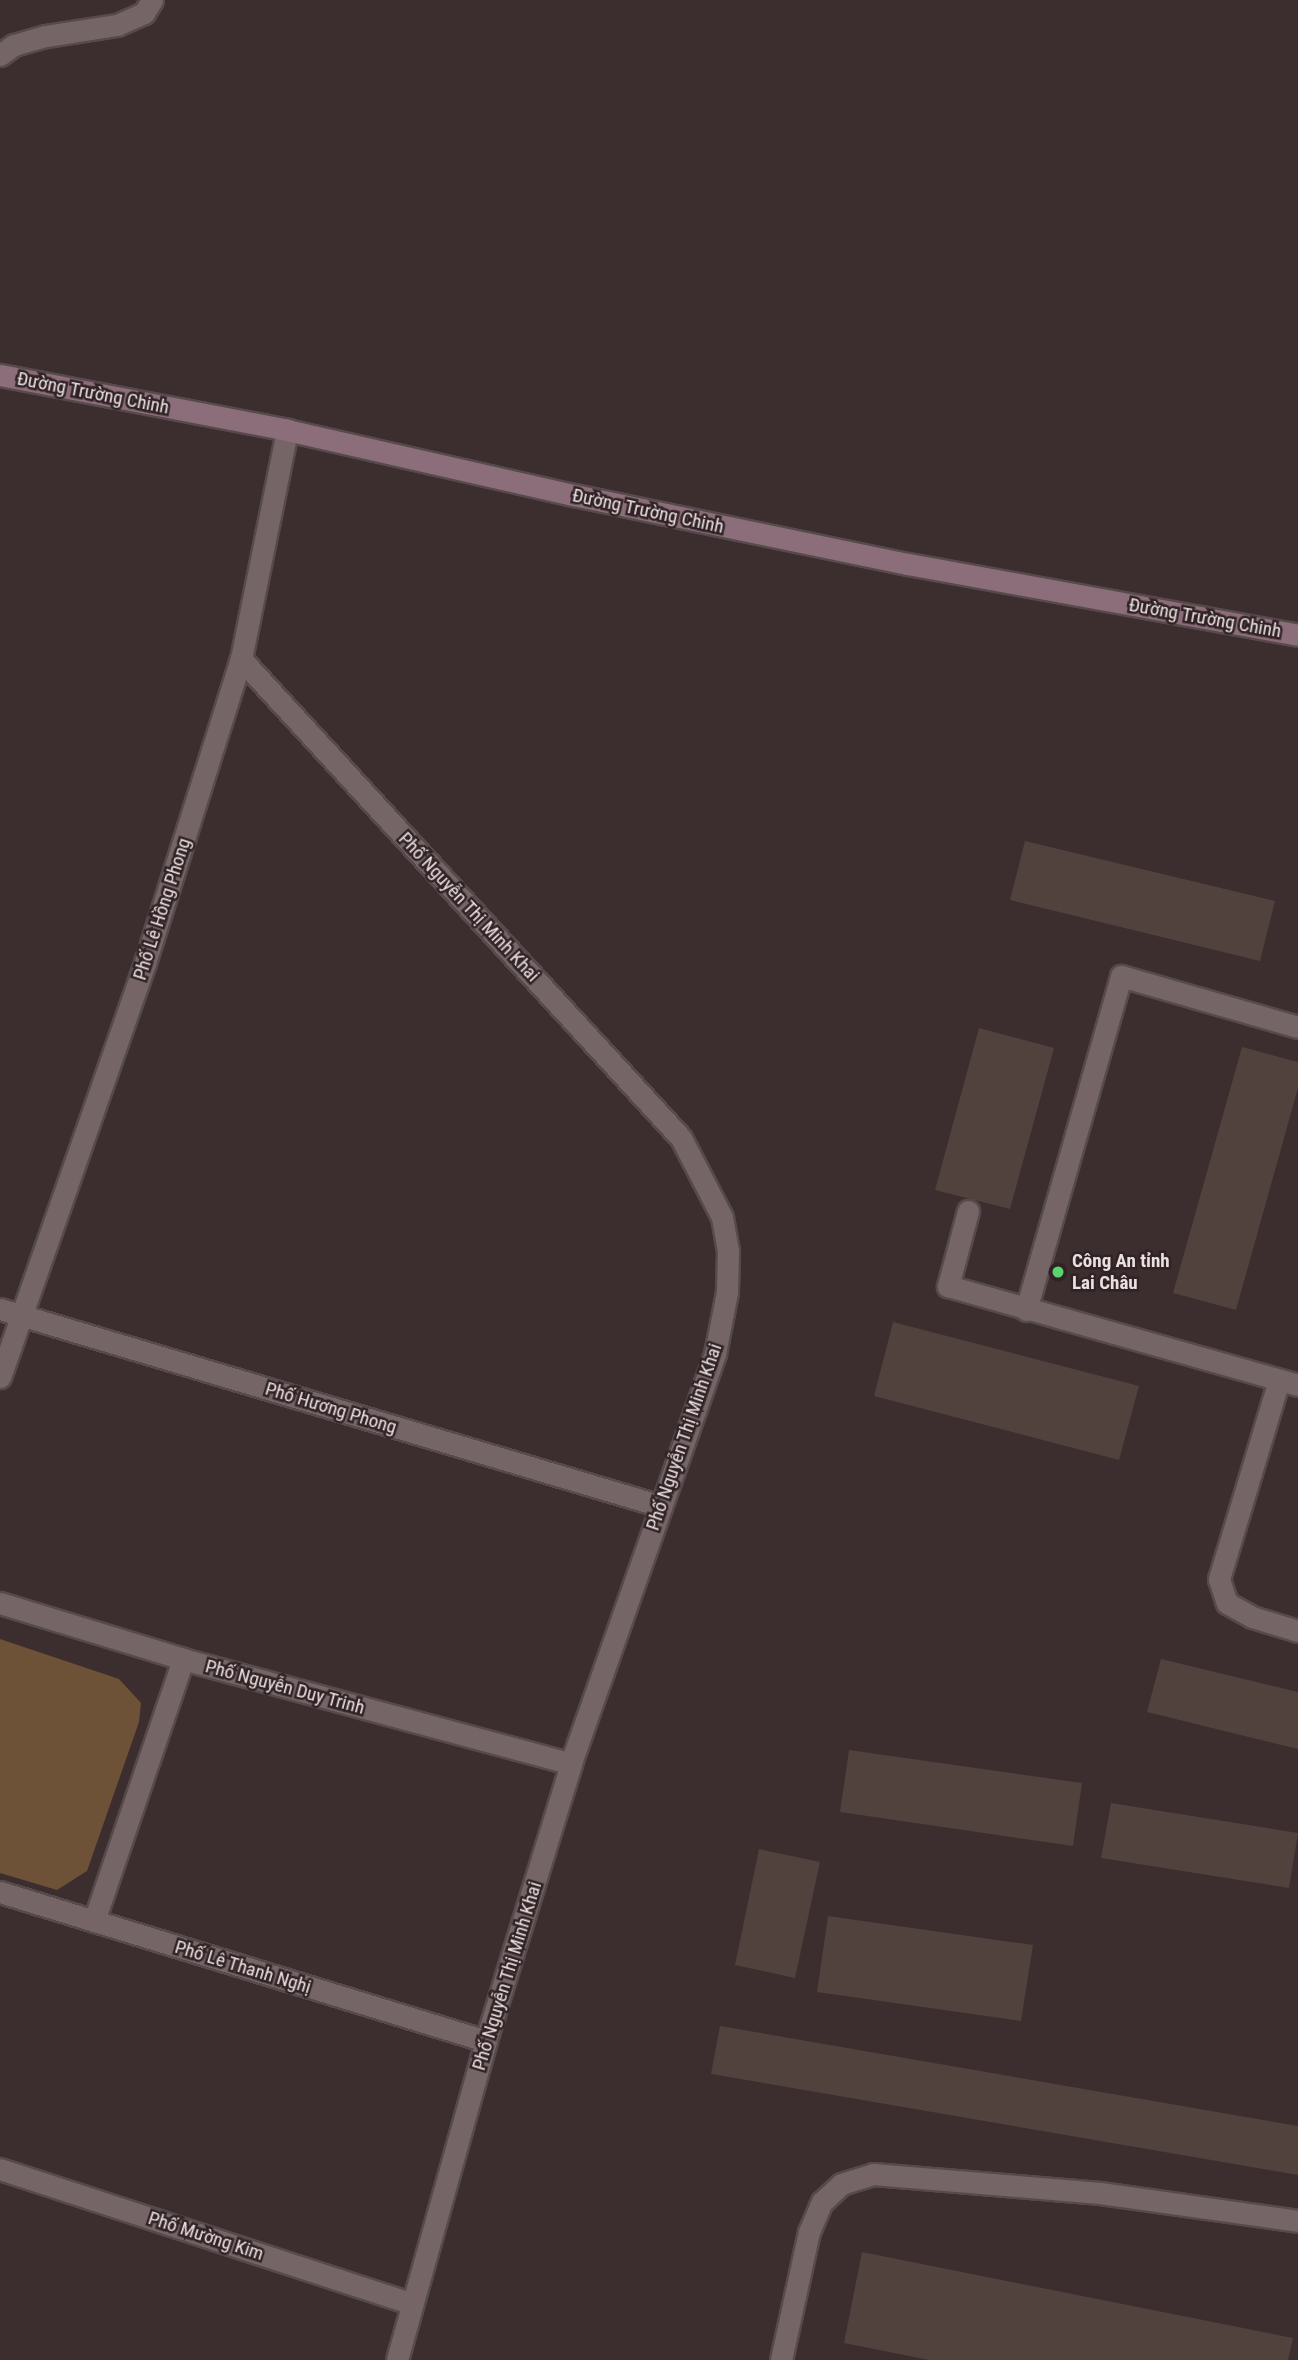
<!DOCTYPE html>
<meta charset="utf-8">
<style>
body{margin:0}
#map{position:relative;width:1298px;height:2360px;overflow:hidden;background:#3c2d2f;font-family:"Roboto Condensed",sans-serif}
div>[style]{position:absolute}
.green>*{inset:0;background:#6e5238}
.building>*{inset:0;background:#51423e}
.roads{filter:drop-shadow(2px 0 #564a4c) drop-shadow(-2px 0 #564a4c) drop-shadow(0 2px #564a4c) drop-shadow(0 -2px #564a4c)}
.lane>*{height:21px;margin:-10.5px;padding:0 10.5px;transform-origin:10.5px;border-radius:10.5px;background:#766567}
.street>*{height:21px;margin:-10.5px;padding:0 10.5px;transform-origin:10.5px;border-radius:10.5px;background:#766567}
.secondary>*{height:21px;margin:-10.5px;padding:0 10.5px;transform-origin:10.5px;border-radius:10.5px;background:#8c6e7b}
.dots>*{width:19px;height:19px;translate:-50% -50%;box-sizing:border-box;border:4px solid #312325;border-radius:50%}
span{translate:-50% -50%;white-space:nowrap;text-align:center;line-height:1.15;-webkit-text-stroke:5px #312325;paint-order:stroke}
.street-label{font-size:19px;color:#eae0e1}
.poi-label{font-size:19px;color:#eae0e1;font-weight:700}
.left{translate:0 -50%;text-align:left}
</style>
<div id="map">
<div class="green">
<div style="clip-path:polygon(0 1639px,119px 1679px,141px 1703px,139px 1722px,87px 1871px,57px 1890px,0 1873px)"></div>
</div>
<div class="building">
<div style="clip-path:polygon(1025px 841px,1275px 901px,1260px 961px,1010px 900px)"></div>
<div style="clip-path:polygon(979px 1028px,1054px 1048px,1010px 1209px,935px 1190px)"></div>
<div style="clip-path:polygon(1242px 1047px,1298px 1062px,1298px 1088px,1236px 1310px,1173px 1293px)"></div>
<div style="clip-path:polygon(893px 1322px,1139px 1386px,1119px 1460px,874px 1396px)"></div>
<div style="clip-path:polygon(1161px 1659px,1298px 1692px,1298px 1749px,1147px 1712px)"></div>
<div style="clip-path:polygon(849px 1750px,1082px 1783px,1073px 1846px,840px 1812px)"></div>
<div style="clip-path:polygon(1111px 1803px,1298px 1833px,1289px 1888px,1101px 1858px)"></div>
<div style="clip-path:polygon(759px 1849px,820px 1862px,795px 1978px,735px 1965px)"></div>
<div style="clip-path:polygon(828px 1916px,1033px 1945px,1021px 2021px,817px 1992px)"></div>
<div style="clip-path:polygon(720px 2026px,1298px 2126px,1298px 2175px,711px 2074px)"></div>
<div style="clip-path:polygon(862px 2252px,1293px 2338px,1288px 2360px,929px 2360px,844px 2343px)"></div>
</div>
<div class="roads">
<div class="lane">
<div style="left:968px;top:1211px;width:78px;rotate:104.9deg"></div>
<div style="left:948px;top:1286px;width:364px;rotate:15.8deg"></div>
<div style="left:1026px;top:1310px;width:347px;rotate:-74.1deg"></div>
<div style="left:1121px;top:976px;width:184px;rotate:16.1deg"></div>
<div style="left:1279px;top:1380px;width:208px;rotate:106.8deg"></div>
<div style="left:1219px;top:1579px;width:25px;rotate:72deg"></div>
<div style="left:1227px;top:1603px;width:29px;rotate:29deg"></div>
<div style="left:1252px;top:1617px;width:48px;rotate:16.9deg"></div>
<div style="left:781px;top:2360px;width:131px;rotate:-77.7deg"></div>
<div style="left:809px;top:2232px;width:33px;rotate:-67deg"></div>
<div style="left:822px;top:2202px;width:26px;rotate:-43deg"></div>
<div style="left:841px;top:2184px;width:34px;rotate:-17deg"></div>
<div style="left:873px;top:2174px;width:228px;rotate:4.8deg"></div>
<div style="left:1100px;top:2193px;width:200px;rotate:8deg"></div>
</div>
<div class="street">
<div style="left:0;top:55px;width:17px;rotate:-36deg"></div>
<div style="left:14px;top:45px;width:33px;rotate:-16deg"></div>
<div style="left:46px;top:36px;width:72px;rotate:-8.8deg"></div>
<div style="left:117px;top:25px;width:30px;rotate:-24deg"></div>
<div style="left:144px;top:13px;width:15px;rotate:-58deg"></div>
<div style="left:241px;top:659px;width:650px;rotate:47.43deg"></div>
<div style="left:681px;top:1138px;width:89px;rotate:62.6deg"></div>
<div style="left:722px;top:1217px;width:35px;rotate:80deg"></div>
<div style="left:728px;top:1251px;width:41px;rotate:91.4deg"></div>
<div style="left:727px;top:1292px;width:63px;rotate:101deg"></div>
<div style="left:715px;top:1354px;width:435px;rotate:109.4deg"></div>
<div style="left:571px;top:1764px;width:290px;rotate:107.1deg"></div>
<div style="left:486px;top:2041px;width:331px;rotate:105.6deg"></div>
<div style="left:0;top:1309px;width:690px;rotate:16.6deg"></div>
<div style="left:0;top:1377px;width:439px;rotate:-70.7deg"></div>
<div style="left:145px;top:963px;width:319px;rotate:-72.5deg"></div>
<div style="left:241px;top:659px;width:234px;rotate:-78.6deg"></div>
<div style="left:0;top:1603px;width:191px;rotate:17deg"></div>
<div style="left:183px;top:1659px;width:402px;rotate:15.1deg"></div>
<div style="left:0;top:1892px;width:508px;rotate:17.04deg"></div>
<div style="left:94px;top:1921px;width:277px;rotate:-71.2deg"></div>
<div style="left:0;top:2169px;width:432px;rotate:18.1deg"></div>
</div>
<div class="secondary">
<div style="left:0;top:375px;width:292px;rotate:10.8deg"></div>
<div style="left:287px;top:430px;width:294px;rotate:12.8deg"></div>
<div style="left:574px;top:495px;width:341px;rotate:11.7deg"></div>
<div style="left:908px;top:564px;width:396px;rotate:10.3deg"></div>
</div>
</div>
<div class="dots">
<div style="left:1058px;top:1272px;background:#5ad56e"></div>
</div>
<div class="street-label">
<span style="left:93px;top:393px;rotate:11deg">Đường Trường Chinh</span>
<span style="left:648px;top:511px;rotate:12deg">Đường Trường Chinh</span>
<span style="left:1205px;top:618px;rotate:10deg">Đường Trường Chinh</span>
<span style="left:469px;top:907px;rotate:47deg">Phố Nguyễn Thị Minh Khai</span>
<span style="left:162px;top:909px;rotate:-72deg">Phố Lê Hồng Phong</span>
<span style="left:331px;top:1408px;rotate:17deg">Phố Hương Phong</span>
<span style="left:684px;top:1437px;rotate:-71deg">Phố Nguyễn Thị Minh Khai</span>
<span style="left:285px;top:1687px;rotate:15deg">Phố Nguyễn Duy Trinh</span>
<span style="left:243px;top:1967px;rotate:17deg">Phố Lê Thanh Nghị</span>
<span style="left:507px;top:1976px;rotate:-73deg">Phố Nguyễn Thị Minh Khai</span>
<span style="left:206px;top:2236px;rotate:18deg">Phố Mường Kim</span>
</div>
<div class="poi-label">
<span class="left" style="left:1072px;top:1272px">Công An tỉnh<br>Lai Châu</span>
</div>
</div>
